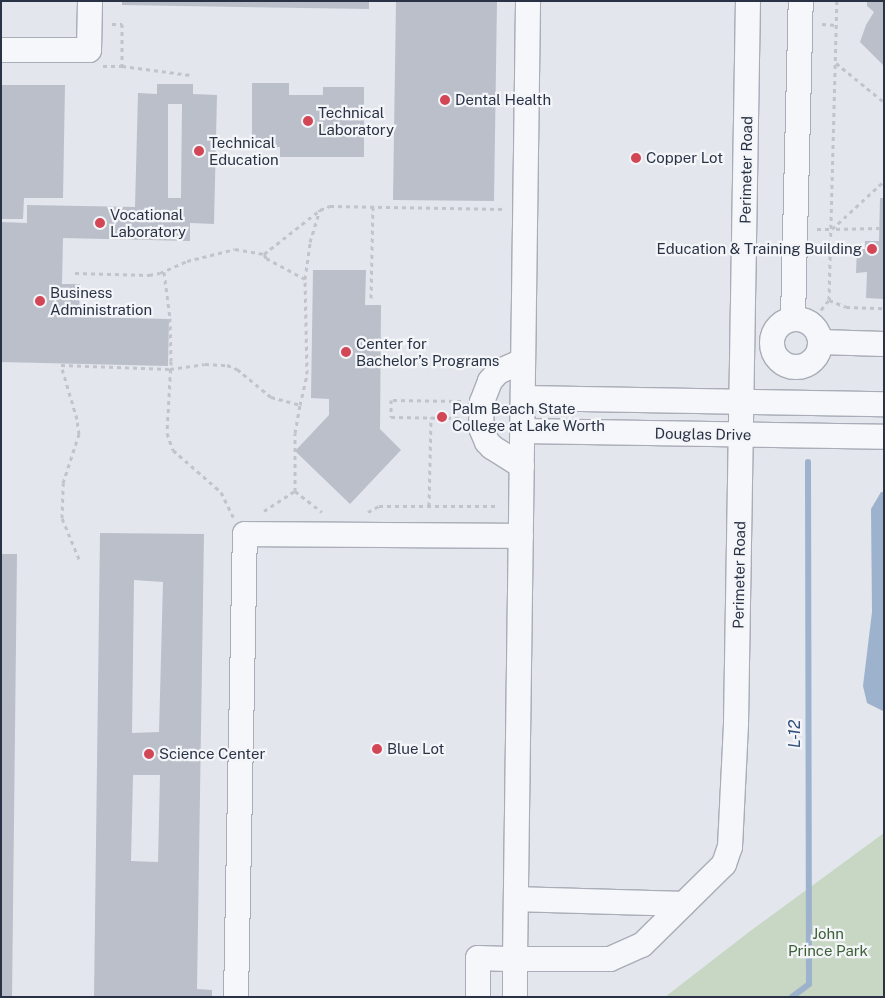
<!DOCTYPE html>
<meta charset="utf-8">
<style>
body{margin:0}
#map{position:relative;width:885px;height:998px;overflow:hidden;background:#e3e6ec;font-family:"Public Sans",sans-serif}
div>[style]{position:absolute}
.green>*{inset:0;background:#c8d6c4}
.water>*{inset:0;background:#9db2cc}
.stream>*{height:6px;margin:-3px;padding:0 3px;transform-origin:3px;border-radius:3px;background:#9db2cc}
.building>*{inset:0;background:#babfca}
.path>*{height:3px;margin-top:-1.5px;transform-origin:0;background:repeating-linear-gradient(90deg,#c1c4cb 0 4px,transparent 0 8px)}
.roads{filter:drop-shadow(1px 0 #a8adb7) drop-shadow(-1px 0 #a8adb7) drop-shadow(0 1px #a8adb7) drop-shadow(0 -1px #a8adb7)}
.minor>*{height:24px;margin:-12px;padding:0 12px;transform-origin:12px;border-radius:12px;background:#f6f7fa}
.minor>.ring{margin:-12px;padding:0;box-sizing:content-box;background:none;border:24px solid #f6f7fa;border-radius:50%}
.dots>*{width:14px;height:14px;translate:-50% -50%;box-sizing:border-box;border:2px solid #f3f5f9;border-radius:50%}
span{translate:-50% -50%;white-space:nowrap;text-align:center;line-height:1.15;-webkit-text-stroke:4.5px #f3f5f9;paint-order:stroke}
.poi-label{font-size:15px;color:#2a3345}
.left{translate:0 -50%;text-align:left}
.right{translate:-100% -50%;text-align:right}
.street-label{font-size:15px;color:#2a3345}
.park-label{font-size:15px;color:#3d6137}
.water-label{font-size:16px;color:#32507a;font-style:italic}
.frame{position:absolute;inset:0;border:2px solid #2a3345;pointer-events:none}
</style>
<div id="map">
<div class="green">
<div style="clip-path:polygon(884px 833px,884px 997px,665px 997px,749px 932px)"></div>
</div>
<div class="water">
<div style="clip-path:polygon(881px 492px,884px 492px,883px 711px,867px 703px,863px 686px,872px 612px,871px 509px)"></div>
</div>
<div class="stream">
<div style="left:792px;top:997px;width:21px;rotate:-37deg"></div>
<div style="left:809px;top:984px;width:522px;rotate:-90.11deg"></div>
</div>
<div class="building">
<div style="clip-path:polygon(122px 1px,369px 1px,369px 9px,122px 5px)"></div>
<div style="clip-path:polygon(396px 1px,497px 1px,494px 201px,393px 200px)"></div>
<div style="clip-path:polygon(867px 1px,884px 1px,884px 66px,860px 42px,866px 25px,874px 12px,867px 6px)"></div>
<div style="clip-path:polygon(252px 83px,289px 83px,289px 95px,323px 95px,323px 87px,364px 87px,364px 157px,280px 157px,280px 147px,252px 147px)"></div>
<div style="clip-path:polygon(evenodd,157px 84px,193px 84px,193px 94px,217px 95px,214px 224px,190px 223px,190px 241px,63px 238px,62px 284px,80px 284px,79px 317px,169px 319px,168px 366px,1px 362px,1px 222px,27px 223px,27px 205px,135px 207px,138px 93px,157px 94px,157px 84px,168px 104px,182px 104px,181px 198px,168px 198px,168px 104px)"></div>
<div style="clip-path:polygon(1px 85px,65px 85px,63px 198px,24px 198px,23px 219px,1px 219px)"></div>
<div style="clip-path:polygon(880px 198px,884px 198px,884px 299px,866px 298px,867px 272px,856px 273px,857px 249px,865px 249px,865px 241px,879px 241px)"></div>
<div style="clip-path:polygon(313px 270px,366px 270px,365px 305px,381px 305px,380px 429px,401px 450px,350px 504px,295px 451px,329px 415px,329px 399px,311px 398px)"></div>
<div style="clip-path:polygon(evenodd,100px 533px,204px 534px,197px 989px,212px 990px,212px 997px,94px 997px,100px 533px,134px 580px,163px 582px,159px 732px,132px 733px,134px 580px,100px 533px,133px 775px,160px 775px,158px 862px,131px 861px,133px 775px)"></div>
<div style="clip-path:polygon(1px 554px,17px 554px,12px 997px,1px 997px)"></div>
</div>
<div class="path">
<div style="left:112px;top:24px;width:10px"></div>
<div style="left:122px;top:24px;width:42px;rotate:90deg"></div>
<div style="left:122px;top:66px;width:69px;rotate:7.5deg"></div>
<div style="left:822px;top:24px;width:14px;rotate:4deg"></div>
<div style="left:836px;top:63px;width:62px;rotate:39.1deg"></div>
<div style="left:103px;top:66px;width:19px"></div>
<div style="left:880px;top:228px;width:48px;rotate:178.8deg"></div>
<div style="left:832px;top:229px;width:71px;rotate:-42.7deg"></div>
<div style="left:817px;top:229px;width:15px"></div>
<div style="left:164px;top:272px;width:46px;rotate:82.6deg"></div>
<div style="left:170px;top:318px;width:43px;rotate:88.7deg"></div>
<div style="left:171px;top:361px;width:72px;rotate:93.2deg"></div>
<div style="left:167px;top:433px;width:18px;rotate:71deg"></div>
<div style="left:173px;top:450px;width:64px;rotate:41.2deg"></div>
<div style="left:221px;top:492px;width:28px;rotate:64deg"></div>
<div style="left:75px;top:273px;width:74px;rotate:1.5deg"></div>
<div style="left:149px;top:275px;width:11px;rotate:-10deg"></div>
<div style="left:160px;top:273px;width:30px;rotate:-24deg"></div>
<div style="left:187px;top:261px;width:49px;rotate:-14deg"></div>
<div style="left:235px;top:249px;width:29px;rotate:10deg"></div>
<div style="left:264px;top:254px;width:71px;rotate:-38.2deg"></div>
<div style="left:320px;top:210px;width:11px;rotate:-22deg"></div>
<div style="left:330px;top:206px;width:175px;rotate:1deg"></div>
<div style="left:305px;top:279px;width:37px;rotate:-82deg"></div>
<div style="left:310px;top:242px;width:34px;rotate:-73deg"></div>
<div style="left:371px;top:298px;width:92px;rotate:-88.8deg"></div>
<div style="left:829px;top:300px;width:18px;rotate:22deg"></div>
<div style="left:846px;top:307px;width:38px;rotate:2deg"></div>
<div style="left:816px;top:316px;width:21px;rotate:-51deg"></div>
<div style="left:829px;top:300px;width:299px;rotate:-88.5deg"></div>
<div style="left:461px;top:401px;width:70px;rotate:-179.2deg"></div>
<div style="left:391px;top:400px;width:17px;rotate:90deg"></div>
<div style="left:391px;top:417px;width:70px;rotate:0.8deg"></div>
<div style="left:295px;top:491px;width:58px;rotate:-90deg"></div>
<div style="left:295px;top:433px;width:28px;rotate:-80deg"></div>
<div style="left:429px;top:506px;width:89px;rotate:-88.7deg"></div>
<div style="left:264px;top:511px;width:37px;rotate:-33deg"></div>
<div style="left:295px;top:491px;width:34px;rotate:38deg"></div>
<div style="left:368px;top:512px;width:13px;rotate:-29deg"></div>
<div style="left:379px;top:506px;width:120px"></div>
<div style="left:79px;top:559px;width:44px;rotate:-112.5deg"></div>
<div style="left:62px;top:518px;width:35px;rotate:-88deg"></div>
<div style="left:63px;top:483px;width:52px;rotate:-71.9deg"></div>
<div style="left:79px;top:434px;width:15px;rotate:-98deg"></div>
<div style="left:77px;top:419px;width:56px;rotate:-106.5deg"></div>
<div style="left:61px;top:365px;width:109px;rotate:2.1deg"></div>
<div style="left:170px;top:369px;width:35px;rotate:-8deg"></div>
<div style="left:205px;top:364px;width:22px;rotate:3deg"></div>
<div style="left:227px;top:365px;width:11px;rotate:22deg"></div>
<div style="left:237px;top:369px;width:44px;rotate:39.5deg"></div>
<div style="left:271px;top:397px;width:30px;rotate:15deg"></div>
<div style="left:300px;top:405px;width:32px;rotate:-77deg"></div>
<div style="left:307px;top:374px;width:95px;rotate:-91.2deg"></div>
<div style="left:305px;top:279px;width:44px;rotate:-151.7deg"></div>
<div style="left:266px;top:258px;width:4px;rotate:-117deg"></div>
</div>
<div class="roads">
<div class="minor">
<div style="left:1px;top:50px;width:88px"></div>
<div style="left:89px;top:50px;width:49px;rotate:-88.8deg"></div>
<div style="left:793px;top:318px;width:317px;rotate:-88.6deg"></div>
<div class="ring" style="left:772px;top:319px;width:24px;height:24px"></div>
<div style="left:820px;top:342px;width:64px;rotate:1.8deg"></div>
<div style="left:523px;top:398px;width:361px;rotate:1deg"></div>
<div style="left:522px;top:431px;width:362px;rotate:0.9deg"></div>
<div style="left:522px;top:466px;width:36px;rotate:-148deg"></div>
<div style="left:492px;top:447px;width:7px;rotate:-135deg"></div>
<div style="left:487px;top:442px;width:15px;rotate:-113deg"></div>
<div style="left:481px;top:428px;width:26px;rotate:-88deg"></div>
<div style="left:482px;top:402px;width:22px;rotate:-69deg"></div>
<div style="left:490px;top:381px;width:12px;rotate:-48deg"></div>
<div style="left:498px;top:372px;width:27px;rotate:-24deg"></div>
<div style="left:516px;top:899px;width:167px;rotate:1.7deg"></div>
<div style="left:236px;top:997px;width:463px;rotate:-88.9deg"></div>
<div style="left:245px;top:534px;width:276px;rotate:0.4deg"></div>
<div style="left:478px;top:997px;width:39px;rotate:-90deg"></div>
<div style="left:478px;top:958px;width:37px;rotate:2deg"></div>
<div style="left:515px;top:959px;width:958px;rotate:-89.22deg"></div>
<div style="left:515px;top:997px;width:38px;rotate:-90deg"></div>
<div style="left:515px;top:959px;width:95px"></div>
<div style="left:610px;top:959px;width:35px;rotate:-24deg"></div>
<div style="left:642px;top:945px;width:115px;rotate:-44.6deg"></div>
<div style="left:724px;top:864px;width:18px;rotate:-71deg"></div>
<div style="left:730px;top:847px;width:124px;rotate:-87.2deg"></div>
<div style="left:736px;top:723px;width:722px;rotate:-89.05deg"></div>
</div>
</div>
<div class="dots">
<div style="left:445px;top:100px;background:#d34656"></div>
<div style="left:308px;top:121px;background:#d34656"></div>
<div style="left:199px;top:151px;background:#d34656"></div>
<div style="left:636px;top:158px;background:#d34656"></div>
<div style="left:100px;top:223px;background:#d34656"></div>
<div style="left:872px;top:249px;background:#d34656"></div>
<div style="left:40px;top:301px;background:#d34656"></div>
<div style="left:346px;top:352px;background:#d34656"></div>
<div style="left:442px;top:417px;background:#d34656"></div>
<div style="left:377px;top:749px;background:#d34656"></div>
<div style="left:149px;top:754px;background:#d34656"></div>
</div>
<div class="poi-label">
<span class="left" style="left:455px;top:100px">Dental Health</span>
<span class="left" style="left:318px;top:121px">Technical<br>Laboratory</span>
<span class="left" style="left:209px;top:151px">Technical<br>Education</span>
<span class="left" style="left:646px;top:158px">Copper Lot</span>
<span class="left" style="left:110px;top:223px">Vocational<br>Laboratory</span>
<span class="right" style="left:862px;top:249px">Education &amp; Training Building</span>
<span class="left" style="left:50px;top:301px">Business<br>Administration</span>
<span class="left" style="left:356px;top:352px">Center for<br>Bachelor’s Programs</span>
<span class="left" style="left:452px;top:417px">Palm Beach State<br>College at Lake Worth</span>
<span class="left" style="left:387px;top:749px">Blue Lot</span>
<span class="left" style="left:159px;top:754px">Science Center</span>
</div>
<div class="street-label">
<span style="left:746px;top:170px;rotate:-89deg">Perimeter Road</span>
<span style="left:703px;top:434px;rotate:1deg">Douglas Drive</span>
<span style="left:739px;top:575px;rotate:-89deg">Perimeter Road</span>
</div>
<div class="park-label">
<span style="left:828px;top:942px">John<br>Prince Park</span>
</div>
<div class="water-label">
<span style="left:795px;top:734px;rotate:-90deg">L-12</span>
</div>
<div class="frame"></div>
</div>
